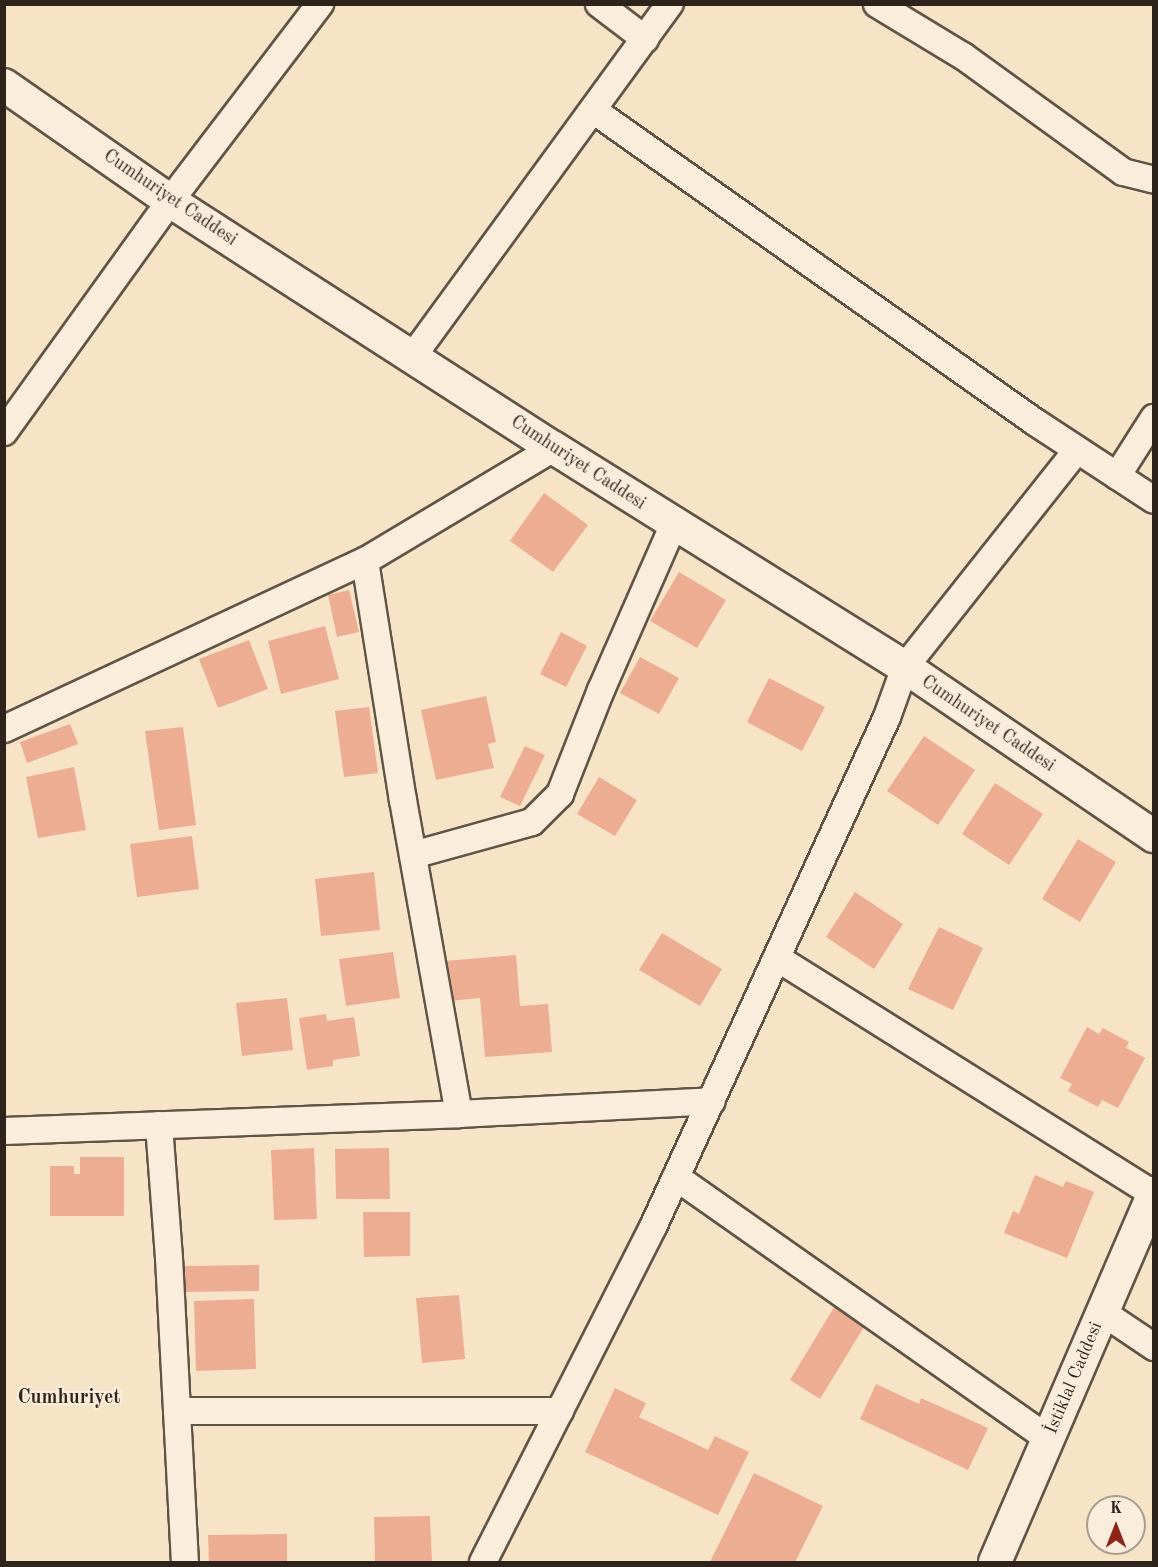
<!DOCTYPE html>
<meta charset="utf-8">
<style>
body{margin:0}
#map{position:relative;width:1158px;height:1567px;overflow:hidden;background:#f7e4c7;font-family:"Old Standard TT",serif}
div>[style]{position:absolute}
.building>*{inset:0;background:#ecad93}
.roads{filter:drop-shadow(2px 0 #605446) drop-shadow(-2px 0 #605446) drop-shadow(0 2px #605446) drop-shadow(0 -2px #605446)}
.minor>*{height:26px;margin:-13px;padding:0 13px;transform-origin:13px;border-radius:13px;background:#faeddb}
.tertiary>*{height:32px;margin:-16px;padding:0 16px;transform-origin:16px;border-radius:16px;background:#faeddb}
span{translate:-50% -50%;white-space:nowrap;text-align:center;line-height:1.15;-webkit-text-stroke:4.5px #faeddb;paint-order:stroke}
.street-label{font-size:18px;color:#2e241b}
.neighbourhood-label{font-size:20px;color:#2e241b;font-weight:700}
.frame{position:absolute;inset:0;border:6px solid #2e241b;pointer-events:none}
.north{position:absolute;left:1086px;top:1495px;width:60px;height:60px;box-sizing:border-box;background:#faeddb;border:2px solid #a89d8e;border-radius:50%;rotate:0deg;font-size:16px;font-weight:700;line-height:24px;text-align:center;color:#2e241b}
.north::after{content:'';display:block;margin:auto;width:21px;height:27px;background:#8f2418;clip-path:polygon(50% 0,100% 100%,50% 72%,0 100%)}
</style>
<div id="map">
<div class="building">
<div style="clip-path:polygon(544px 493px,588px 525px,553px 572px,510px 541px)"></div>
<div style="clip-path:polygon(679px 572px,726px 600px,697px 648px,650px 621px)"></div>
<div style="clip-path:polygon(349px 590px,359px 632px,337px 637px,328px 595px)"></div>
<div style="clip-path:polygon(325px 626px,339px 679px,281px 694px,268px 641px)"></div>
<div style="clip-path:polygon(561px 632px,587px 646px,566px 687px,540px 674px)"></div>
<div style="clip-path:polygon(249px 640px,268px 689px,218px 708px,199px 659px)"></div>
<div style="clip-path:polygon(640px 657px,679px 678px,659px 714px,620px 693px)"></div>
<div style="clip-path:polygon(769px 678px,825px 707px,802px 751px,747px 722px)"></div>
<div style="clip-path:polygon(486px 696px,496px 742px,488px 744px,494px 768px,436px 780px,421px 710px)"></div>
<div style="clip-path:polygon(369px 707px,378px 773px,344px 777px,335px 711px)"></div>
<div style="clip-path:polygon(70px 724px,78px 744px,27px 763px,20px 742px)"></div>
<div style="clip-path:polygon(183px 727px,196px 825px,159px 830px,145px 731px)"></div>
<div style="clip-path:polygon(924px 736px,975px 770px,938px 825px,887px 791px)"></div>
<div style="clip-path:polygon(525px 746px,545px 755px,520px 806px,500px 797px)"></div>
<div style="clip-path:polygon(74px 767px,86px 830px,38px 838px,26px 777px)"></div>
<div style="clip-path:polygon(599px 777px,637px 800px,615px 836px,577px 814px)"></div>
<div style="clip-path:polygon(995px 783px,1043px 814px,1009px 865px,962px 834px)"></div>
<div style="clip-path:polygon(192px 836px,199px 889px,137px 897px,130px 844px)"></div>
<div style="clip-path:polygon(1078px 839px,1116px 862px,1080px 922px,1042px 899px)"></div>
<div style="clip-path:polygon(374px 872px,380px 930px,321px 936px,315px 879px)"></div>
<div style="clip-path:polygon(855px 892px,903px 924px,874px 969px,826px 937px)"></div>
<div style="clip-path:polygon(939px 927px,983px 948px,953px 1010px,908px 989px)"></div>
<div style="clip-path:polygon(662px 933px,722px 969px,700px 1006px,639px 970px)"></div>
<div style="clip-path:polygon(393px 952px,400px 998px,346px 1006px,339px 959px)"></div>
<div style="clip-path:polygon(516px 955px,520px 1006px,548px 1004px,552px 1052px,485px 1057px,480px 998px,449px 1001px,445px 961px)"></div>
<div style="clip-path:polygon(287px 998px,293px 1050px,242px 1056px,236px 1003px)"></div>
<div style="clip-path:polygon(326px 1014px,327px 1021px,354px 1017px,360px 1056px,333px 1060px,333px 1066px,307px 1070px,299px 1018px)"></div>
<div style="clip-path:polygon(1087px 1027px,1099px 1034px,1103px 1028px,1129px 1042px,1126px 1048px,1145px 1058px,1118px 1108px,1102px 1100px,1098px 1107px,1068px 1091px,1072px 1084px,1060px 1078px)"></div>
<div style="clip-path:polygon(314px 1148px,317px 1219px,274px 1220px,271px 1150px)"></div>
<div style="clip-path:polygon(389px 1148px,390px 1199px,336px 1199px,335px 1149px)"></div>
<div style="clip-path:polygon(80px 1157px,124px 1157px,124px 1216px,50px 1216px,50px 1166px,74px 1166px,74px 1174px,80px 1174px)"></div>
<div style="clip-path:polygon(1035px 1175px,1063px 1187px,1066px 1181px,1094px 1192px,1067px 1258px,1004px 1233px,1013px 1211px,1019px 1214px)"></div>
<div style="clip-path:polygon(363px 1212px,410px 1212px,410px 1256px,364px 1257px)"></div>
<div style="clip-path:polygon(259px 1265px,259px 1291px,183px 1292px,183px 1266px)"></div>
<div style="clip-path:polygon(459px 1295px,465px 1359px,422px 1363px,416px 1298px)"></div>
<div style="clip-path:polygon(254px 1299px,256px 1369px,196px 1371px,194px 1301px)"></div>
<div style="clip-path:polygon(836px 1304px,867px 1322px,820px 1399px,790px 1380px)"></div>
<div style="clip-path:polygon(876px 1384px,919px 1404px,921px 1398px,988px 1428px,968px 1470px,860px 1419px)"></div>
<div style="clip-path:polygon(615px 1388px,646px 1403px,639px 1417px,708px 1450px,715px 1436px,749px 1452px,718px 1515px,585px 1452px)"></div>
<div style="clip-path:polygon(754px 1473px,823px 1506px,795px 1562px,710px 1562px)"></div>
<div style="clip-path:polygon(430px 1516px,432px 1562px,375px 1562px,374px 1517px)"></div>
<div style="clip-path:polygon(287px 1534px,287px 1562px,209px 1562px,208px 1535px)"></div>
</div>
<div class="roads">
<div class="minor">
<div style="left:599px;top:4px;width:58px;rotate:37.3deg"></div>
<div style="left:877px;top:4px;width:100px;rotate:31.2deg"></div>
<div style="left:963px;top:56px;width:198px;rotate:35.9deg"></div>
<div style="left:1123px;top:172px;width:32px;rotate:14deg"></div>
<div style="left:593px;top:110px;width:541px;rotate:35.22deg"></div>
<div style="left:1035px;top:422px;width:142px;rotate:33.2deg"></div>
<div style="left:413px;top:356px;width:436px;rotate:-53.9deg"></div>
<div style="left:4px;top:432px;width:284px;rotate:-54.3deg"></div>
<div style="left:170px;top:201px;width:248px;rotate:-52.7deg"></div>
<div style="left:1117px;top:476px;width:69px;rotate:-57.5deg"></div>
<div style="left:365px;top:561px;width:242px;rotate:81deg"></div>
<div style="left:403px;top:800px;width:319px;rotate:79.9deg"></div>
<div style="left:4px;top:729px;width:398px;rotate:-25deg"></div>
<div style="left:365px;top:561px;width:220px;rotate:-30.9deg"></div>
<div style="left:413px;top:855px;width:123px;rotate:-15.5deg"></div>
<div style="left:532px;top:822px;width:40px;rotate:-45deg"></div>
<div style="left:560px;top:794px;width:112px;rotate:-68.5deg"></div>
<div style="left:601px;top:690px;width:181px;rotate:-66.3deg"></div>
<div style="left:777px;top:958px;width:444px;rotate:32.1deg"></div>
<div style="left:159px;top:1125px;width:133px;rotate:85.7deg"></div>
<div style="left:169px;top:1258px;width:304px;rotate:87deg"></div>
<div style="left:4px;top:1131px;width:455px;rotate:-2.1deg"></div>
<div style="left:459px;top:1114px;width:253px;rotate:-2.9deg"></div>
<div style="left:676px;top:1177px;width:454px;rotate:35.1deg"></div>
<div style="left:1102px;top:1312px;width:63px;rotate:33.9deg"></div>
<div style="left:177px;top:1411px;width:383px"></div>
<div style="left:483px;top:1562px;width:376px;rotate:-63.1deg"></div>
<div style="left:653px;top:1227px;width:561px;rotate:-65.35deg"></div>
<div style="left:887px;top:717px;width:53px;rotate:-70.2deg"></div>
<div style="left:905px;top:667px;width:277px;rotate:-51.6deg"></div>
</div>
<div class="tertiary">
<div style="left:4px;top:85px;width:203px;rotate:34.9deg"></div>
<div style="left:170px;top:201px;width:457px;rotate:32.8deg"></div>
<div style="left:554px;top:448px;width:414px;rotate:32deg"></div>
<div style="left:905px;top:667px;width:301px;rotate:34.2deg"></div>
<div style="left:995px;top:1562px;width:402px;rotate:-66.7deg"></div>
</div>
</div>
<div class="street-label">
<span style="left:170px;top:198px;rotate:34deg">Cumhuriyet Caddesi</span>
<span style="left:578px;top:463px;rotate:33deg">Cumhuriyet Caddesi</span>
<span style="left:988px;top:724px;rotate:34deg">Cumhuriyet Caddesi</span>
<span style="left:1074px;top:1378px;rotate:-67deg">İstiklal Caddesi</span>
</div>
<div class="neighbourhood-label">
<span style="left:69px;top:1398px">Cumhuriyet</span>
</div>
<div class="frame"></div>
<div class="north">K</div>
</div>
